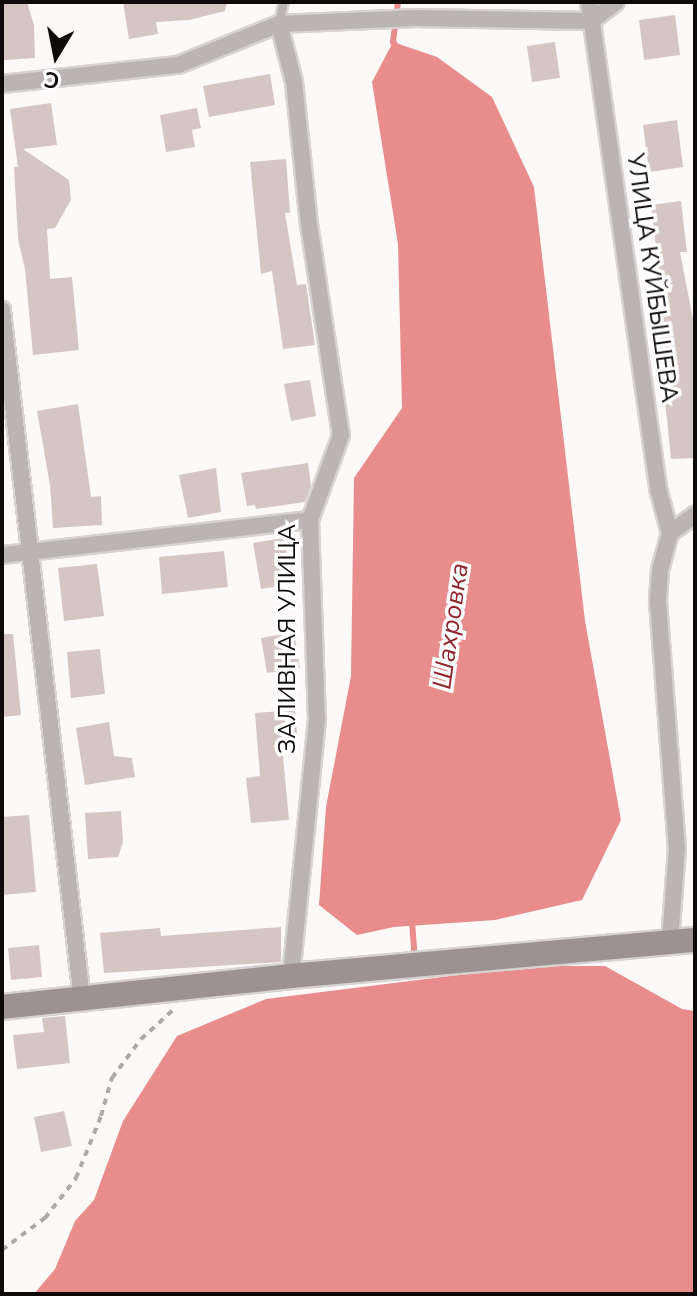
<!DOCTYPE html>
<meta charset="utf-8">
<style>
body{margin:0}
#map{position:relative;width:697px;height:1296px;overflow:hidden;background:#fdf9f9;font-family:"Nunito Sans",sans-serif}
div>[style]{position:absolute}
.water>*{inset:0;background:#e88d8b}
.stream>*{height:6px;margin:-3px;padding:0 3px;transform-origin:3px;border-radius:3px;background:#e88d8b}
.building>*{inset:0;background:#d5c5c4}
.path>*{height:4px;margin-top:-2px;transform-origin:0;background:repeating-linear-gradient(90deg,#aea9a9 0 6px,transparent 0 12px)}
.roads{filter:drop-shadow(2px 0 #d7d3d3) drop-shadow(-2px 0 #d7d3d3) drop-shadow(0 2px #d7d3d3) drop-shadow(0 -2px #d7d3d3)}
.lane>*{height:8px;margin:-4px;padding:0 4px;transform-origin:4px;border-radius:4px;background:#bbb4b4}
.street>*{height:16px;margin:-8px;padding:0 8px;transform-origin:8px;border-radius:8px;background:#bbb4b4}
.secondary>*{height:24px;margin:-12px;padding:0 12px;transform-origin:12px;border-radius:12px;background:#9c9291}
span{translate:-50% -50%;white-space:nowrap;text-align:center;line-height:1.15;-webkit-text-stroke:7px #fff;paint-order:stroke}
.street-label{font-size:24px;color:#0f0a0a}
.water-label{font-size:26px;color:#90252d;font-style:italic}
.frame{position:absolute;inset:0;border:4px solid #0f0a0a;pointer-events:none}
.north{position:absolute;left:16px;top:16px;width:80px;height:80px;-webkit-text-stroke:6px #fff;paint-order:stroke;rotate:190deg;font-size:22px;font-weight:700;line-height:32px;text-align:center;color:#0f0a0a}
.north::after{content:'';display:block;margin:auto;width:28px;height:36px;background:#0f0a0a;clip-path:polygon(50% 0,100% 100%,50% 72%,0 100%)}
</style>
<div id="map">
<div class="water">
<div style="clip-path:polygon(393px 42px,437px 57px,492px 97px,534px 187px,585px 621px,621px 820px,582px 900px,495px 920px,394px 927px,357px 935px,319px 905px,326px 807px,351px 676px,354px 478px,402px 408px,398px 244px,372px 82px)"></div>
<div style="clip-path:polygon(529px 966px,605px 966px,682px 1009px,695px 1011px,695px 1294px,34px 1294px,55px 1269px,75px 1221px,94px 1200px,123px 1121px,177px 1036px,266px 999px)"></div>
</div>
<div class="stream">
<div style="left:398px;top:48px;width:8px;rotate:-130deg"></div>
<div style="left:393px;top:42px;width:40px;rotate:-82.9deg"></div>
<div style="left:412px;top:921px;width:40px;rotate:85.7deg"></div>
</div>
<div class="building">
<div style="clip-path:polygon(10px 2px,27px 2px,34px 25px,35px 58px,4px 60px,2px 4px)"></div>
<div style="clip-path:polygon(123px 2px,227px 2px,225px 11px,189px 20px,156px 22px,158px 34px,129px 39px)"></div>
<div style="clip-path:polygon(675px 15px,680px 55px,644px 60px,639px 20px)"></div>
<div style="clip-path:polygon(555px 42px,560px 78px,532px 82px,527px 46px)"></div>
<div style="clip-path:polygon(270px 74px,275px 105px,209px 117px,203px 86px)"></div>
<div style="clip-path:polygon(51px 103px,57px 145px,23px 149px,69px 180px,71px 200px,55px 228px,47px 229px,50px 279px,72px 277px,79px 350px,33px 355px,25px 269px,18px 239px,14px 167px,18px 167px,10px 109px)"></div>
<div style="clip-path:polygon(197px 108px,201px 128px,192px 130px,195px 147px,166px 152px,160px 115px)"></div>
<div style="clip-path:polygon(677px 120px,683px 167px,649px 172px,643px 125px)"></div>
<div style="clip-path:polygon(286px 159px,290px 213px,285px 213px,297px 285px,306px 284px,315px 345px,283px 349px,272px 271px,261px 274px,250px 162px)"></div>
<div style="clip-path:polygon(681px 201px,687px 252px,680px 252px,695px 330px,695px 458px,671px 459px,653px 284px,660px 282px,651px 205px)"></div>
<div style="clip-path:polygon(310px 380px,316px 416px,291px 421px,284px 384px)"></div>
<div style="clip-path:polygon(78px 404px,91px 497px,101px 496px,102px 525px,53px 528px,50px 485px,37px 411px)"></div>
<div style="clip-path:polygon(308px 463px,311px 486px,305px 502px,256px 509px,255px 505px,247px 506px,241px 473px)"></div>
<div style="clip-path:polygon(216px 468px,221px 512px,188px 518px,179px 475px)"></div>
<div style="clip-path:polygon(284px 538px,292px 584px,261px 589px,253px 543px)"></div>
<div style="clip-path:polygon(224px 551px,228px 587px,162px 594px,159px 557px)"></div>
<div style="clip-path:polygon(97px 564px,104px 616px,64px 621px,58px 568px)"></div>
<div style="clip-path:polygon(294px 632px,300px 668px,267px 673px,261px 638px)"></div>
<div style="clip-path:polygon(2px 634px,13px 634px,21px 715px,2px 717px)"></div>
<div style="clip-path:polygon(100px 649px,105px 694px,71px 698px,67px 652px)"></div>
<div style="clip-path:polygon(295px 710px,298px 745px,282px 746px,289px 820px,251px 823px,246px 778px,260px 776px,255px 713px)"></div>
<div style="clip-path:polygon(109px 722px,114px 756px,132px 758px,135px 777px,85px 785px,76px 728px)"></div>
<div style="clip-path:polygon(121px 811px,123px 842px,118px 857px,88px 859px,85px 813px)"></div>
<div style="clip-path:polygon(29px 815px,36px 892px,2px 895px,2px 817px)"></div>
<div style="clip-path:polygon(281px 927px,281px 962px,104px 973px,100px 933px,160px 928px,161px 936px)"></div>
<div style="clip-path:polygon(39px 945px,42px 977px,11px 980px,8px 948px)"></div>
<div style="clip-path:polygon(65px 1016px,70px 1063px,17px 1069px,13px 1035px,44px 1032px,42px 1018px)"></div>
<div style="clip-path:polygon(64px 1111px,72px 1146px,41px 1152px,34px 1117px)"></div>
</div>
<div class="path">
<div style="left:2px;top:1250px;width:54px;rotate:-36.7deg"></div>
<div style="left:45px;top:1218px;width:51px;rotate:-52.2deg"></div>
<div style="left:76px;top:1178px;width:67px;rotate:-68deg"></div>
<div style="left:101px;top:1116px;width:40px;rotate:-74deg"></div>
<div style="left:112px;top:1078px;width:49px;rotate:-53.4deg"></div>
<div style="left:141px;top:1039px;width:42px;rotate:-42.1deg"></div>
</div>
<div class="roads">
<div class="lane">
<div style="left:279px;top:23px;width:22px;rotate:-77deg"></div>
</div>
<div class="street">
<div style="left:589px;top:2px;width:495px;rotate:81.9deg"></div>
<div style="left:659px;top:492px;width:42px;rotate:75deg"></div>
<div style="left:670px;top:533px;width:39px;rotate:105deg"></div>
<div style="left:660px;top:571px;width:31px;rotate:94deg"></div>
<div style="left:658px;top:602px;width:247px;rotate:85.6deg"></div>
<div style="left:677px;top:848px;width:93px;rotate:94.3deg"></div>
<div style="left:279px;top:24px;width:60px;rotate:75.5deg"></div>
<div style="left:294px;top:82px;width:143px;rotate:84deg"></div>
<div style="left:309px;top:224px;width:213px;rotate:81.4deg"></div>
<div style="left:341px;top:435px;width:90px;rotate:110deg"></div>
<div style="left:310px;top:520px;width:200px;rotate:88deg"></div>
<div style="left:317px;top:720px;width:257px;rotate:95.8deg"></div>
<div style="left:2px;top:84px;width:177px;rotate:-6.2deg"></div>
<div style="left:178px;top:65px;width:109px;rotate:-22.1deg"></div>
<div style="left:279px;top:24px;width:137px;rotate:-2.5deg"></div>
<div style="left:416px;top:18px;width:175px;rotate:1deg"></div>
<div style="left:591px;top:21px;width:31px;rotate:-37deg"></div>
<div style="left:2px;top:310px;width:694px;rotate:83.38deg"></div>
<div style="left:670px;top:533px;width:31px;rotate:-36deg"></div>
<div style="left:2px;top:555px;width:310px;rotate:-6.5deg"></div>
</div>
<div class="secondary">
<div style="left:2px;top:1007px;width:291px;rotate:-6.1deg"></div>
<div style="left:291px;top:976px;width:406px;rotate:-5.1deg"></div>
</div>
</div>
<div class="street-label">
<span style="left:652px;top:278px;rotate:82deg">УЛИЦА КУЙБЫШЕВА</span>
<span style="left:288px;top:639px;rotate:-90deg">ЗАЛИВНАЯ УЛИЦА</span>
</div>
<div class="water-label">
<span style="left:451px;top:626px;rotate:-82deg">Шахровка</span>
</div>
<div class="frame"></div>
<div class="north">С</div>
</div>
